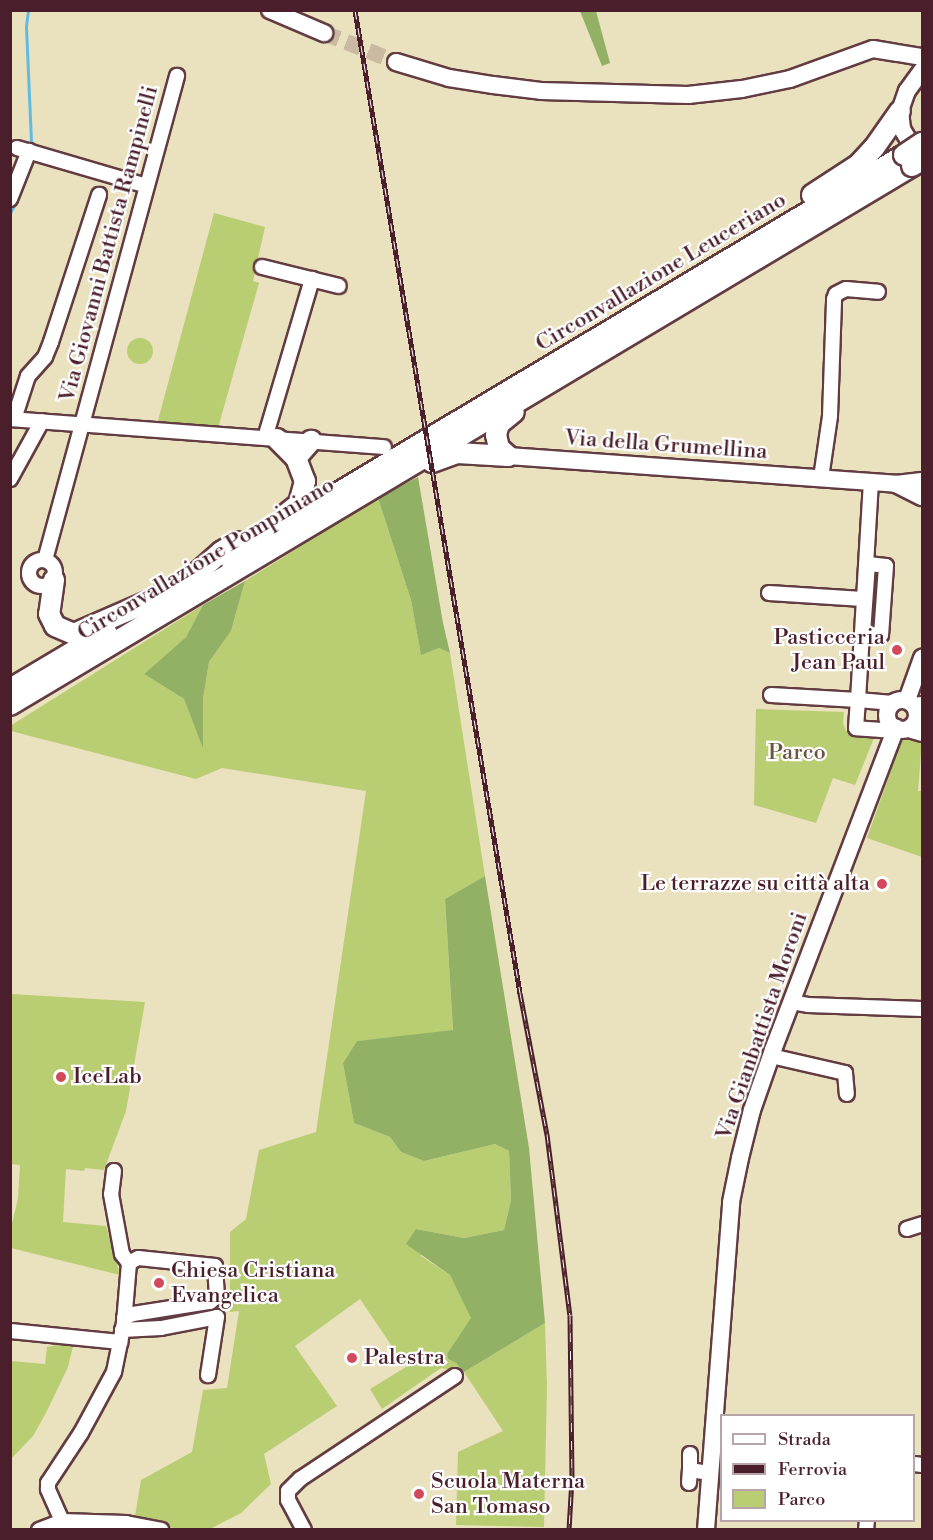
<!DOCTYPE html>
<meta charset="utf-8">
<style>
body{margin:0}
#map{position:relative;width:933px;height:1540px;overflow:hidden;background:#eae1bf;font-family:"Libre Bodoni",serif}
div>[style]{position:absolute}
.green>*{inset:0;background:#b9ce72}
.round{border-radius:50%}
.forest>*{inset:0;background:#92b164}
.stream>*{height:3px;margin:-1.5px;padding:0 1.5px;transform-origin:1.5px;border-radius:1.5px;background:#62bbdf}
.major-tunnel>*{height:16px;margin-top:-8px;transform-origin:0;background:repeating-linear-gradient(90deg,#cabaa1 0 16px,transparent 0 24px)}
.roads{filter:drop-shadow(2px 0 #623c41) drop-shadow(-2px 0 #623c41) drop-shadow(0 2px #623c41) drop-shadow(0 -2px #623c41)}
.minor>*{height:14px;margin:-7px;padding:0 7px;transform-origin:7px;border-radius:7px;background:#fff}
.minor>.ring{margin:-7px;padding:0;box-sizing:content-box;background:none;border:14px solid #fff;border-radius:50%}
.major>*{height:16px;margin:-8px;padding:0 8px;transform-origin:8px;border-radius:8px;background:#fff}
.major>.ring{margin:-8px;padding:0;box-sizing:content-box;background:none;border:16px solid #fff;border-radius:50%}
.highway>*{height:20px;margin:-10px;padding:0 10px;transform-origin:10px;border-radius:10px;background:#fff}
.rail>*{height:5px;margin-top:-2.5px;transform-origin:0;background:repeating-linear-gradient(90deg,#fff 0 9px,#4a1f2b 0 18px);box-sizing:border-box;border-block:2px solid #4a1f2b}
.bridges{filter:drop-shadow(2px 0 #623c41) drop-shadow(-2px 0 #623c41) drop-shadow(0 2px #623c41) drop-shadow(0 -2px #623c41)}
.highway-bridge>*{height:20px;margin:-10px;padding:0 10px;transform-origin:10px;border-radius:10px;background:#fff}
.dots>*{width:16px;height:16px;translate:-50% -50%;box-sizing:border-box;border:3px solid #fff;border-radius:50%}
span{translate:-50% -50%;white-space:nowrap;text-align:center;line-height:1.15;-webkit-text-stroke:4.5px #fff;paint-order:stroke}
.street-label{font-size:22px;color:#4a1f2b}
.poi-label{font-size:22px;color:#4a1f2b}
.right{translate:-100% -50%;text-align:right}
.left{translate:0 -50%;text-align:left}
.park-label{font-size:22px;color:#6b5440}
.frame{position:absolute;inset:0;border:12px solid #4a1f2b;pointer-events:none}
.legend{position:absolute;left:720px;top:1414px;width:195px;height:108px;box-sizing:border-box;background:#fff;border:2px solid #b7a5aa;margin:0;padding:8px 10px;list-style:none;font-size:18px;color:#4a1f2b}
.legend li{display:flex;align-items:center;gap:12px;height:30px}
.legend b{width:30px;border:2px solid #b7a5aa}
</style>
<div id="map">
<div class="green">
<div style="clip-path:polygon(214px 213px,265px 227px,253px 281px,259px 283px,218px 428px,157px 424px)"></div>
<div class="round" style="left:127px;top:338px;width:26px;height:26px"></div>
<div style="clip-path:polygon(378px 498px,411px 600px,421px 654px,439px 648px,450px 653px,485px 876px,445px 899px,453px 1031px,357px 1041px,343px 1063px,354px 1123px,390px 1137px,401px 1152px,424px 1161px,495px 1144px,509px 1151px,511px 1200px,504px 1230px,464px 1238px,416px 1229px,421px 1256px,450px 1275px,472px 1318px,447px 1354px,448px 1359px,456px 1363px,464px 1372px,545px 1323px,547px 1386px,544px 1527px,456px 1525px,458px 1452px,503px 1431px,464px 1372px,441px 1368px,382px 1409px,370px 1389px,406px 1367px,360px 1299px,295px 1346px,337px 1406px,264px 1454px,271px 1484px,241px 1513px,210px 1529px,177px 1529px,135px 1516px,141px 1480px,192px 1452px,203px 1390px,227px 1388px,239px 1311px,230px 1312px,230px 1232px,246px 1219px,259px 1150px,316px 1132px,366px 791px,222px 768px,196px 779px,11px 731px,10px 726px,203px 605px,186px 637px,144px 674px,184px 699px,203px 746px,203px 699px,209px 662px,231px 631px,245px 581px)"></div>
<div style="clip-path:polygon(756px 709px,844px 712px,843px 723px,846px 731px,874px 738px,855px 785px,833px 778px,816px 823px,754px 805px)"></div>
<div style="clip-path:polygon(902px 740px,922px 741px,918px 791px,922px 791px,922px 857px,867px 838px)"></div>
<div style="clip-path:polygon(11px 994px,145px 1002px,126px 1111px,104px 1170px,85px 1168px,84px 1171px,66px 1169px,63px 1222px,106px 1226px,120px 1275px,11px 1248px,11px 1228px,18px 1198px,20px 1165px,11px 1164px)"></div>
<div style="clip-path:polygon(74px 1342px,68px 1367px,46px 1413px,33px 1436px,11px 1459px,11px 1361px,45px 1364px,47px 1347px)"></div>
</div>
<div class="forest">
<div style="clip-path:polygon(580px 11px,596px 11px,610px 63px,602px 66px)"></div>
<div style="clip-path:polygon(418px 477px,443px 623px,450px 653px,439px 648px,421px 655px,411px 600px,378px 498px)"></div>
<div style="clip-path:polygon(245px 581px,231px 631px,209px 662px,203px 699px,203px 748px,184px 699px,144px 674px,186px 637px,203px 605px)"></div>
<div style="clip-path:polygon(485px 876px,529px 1148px,545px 1323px,464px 1372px,456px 1363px,448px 1359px,447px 1354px,471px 1318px,450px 1275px,406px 1244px,416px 1229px,464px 1238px,504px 1230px,511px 1200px,509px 1151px,495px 1144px,424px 1161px,401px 1152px,390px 1137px,354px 1123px,343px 1063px,357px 1041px,453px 1030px,445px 899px)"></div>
</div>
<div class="stream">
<div style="left:28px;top:10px;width:17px;rotate:97deg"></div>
<div style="left:26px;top:27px;width:115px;rotate:87.5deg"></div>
<div style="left:10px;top:213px;width:13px;rotate:-63deg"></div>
</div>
<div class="major-tunnel">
<div style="left:324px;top:33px;width:78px;rotate:21.9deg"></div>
</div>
<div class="roads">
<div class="minor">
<div style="left:17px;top:148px;width:135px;rotate:16.3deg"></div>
<div style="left:10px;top:199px;width:52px;rotate:-68.4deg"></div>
<div style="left:262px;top:267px;width:79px;rotate:13.9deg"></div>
<div style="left:10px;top:419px;width:375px;rotate:4.3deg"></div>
<div style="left:14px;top:419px;width:45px;rotate:-72deg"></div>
<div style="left:28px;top:376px;width:25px;rotate:-48deg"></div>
<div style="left:45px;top:357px;width:16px;rotate:-68deg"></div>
<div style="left:51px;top:342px;width:155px;rotate:-71.9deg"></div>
<div style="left:265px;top:438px;width:166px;rotate:-73.5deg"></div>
<div style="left:821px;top:478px;width:63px;rotate:-81.7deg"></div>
<div style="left:830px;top:416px;width:117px;rotate:-88deg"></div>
<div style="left:834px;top:299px;width:5px;rotate:-68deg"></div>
<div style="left:836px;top:294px;width:11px;rotate:-27deg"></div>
<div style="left:846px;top:289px;width:32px;rotate:5deg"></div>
<div style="left:10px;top:479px;width:66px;rotate:-61.1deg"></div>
<div class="ring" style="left:29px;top:560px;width:12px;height:12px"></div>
<div style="left:45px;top:560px;width:502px;rotate:-74.74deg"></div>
<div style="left:868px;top:564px;width:18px;rotate:6deg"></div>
<div style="left:886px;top:566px;width:69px;rotate:94.1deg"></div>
<div style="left:881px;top:635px;width:18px;rotate:-174deg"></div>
<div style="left:863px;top:633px;width:69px;rotate:-85.9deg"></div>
<div style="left:769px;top:593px;width:94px;rotate:3.7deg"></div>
<div style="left:771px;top:695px;width:87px;rotate:3.3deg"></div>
<div style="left:858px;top:700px;width:219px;rotate:-86.6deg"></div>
<div style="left:913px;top:705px;width:9px;rotate:-6deg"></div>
<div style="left:893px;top:726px;width:12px;rotate:160deg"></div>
<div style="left:882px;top:730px;width:26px;rotate:-176deg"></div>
<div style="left:856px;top:728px;width:28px;rotate:-86deg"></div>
<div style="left:858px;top:700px;width:32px;rotate:5deg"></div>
<div style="left:890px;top:703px;width:9px;rotate:-21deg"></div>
<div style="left:905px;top:729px;width:18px;rotate:16deg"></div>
<div style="left:791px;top:1002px;width:17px;rotate:10deg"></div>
<div style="left:808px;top:1005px;width:114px;rotate:2deg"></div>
<div style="left:771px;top:1056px;width:76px;rotate:12.9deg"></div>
<div style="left:845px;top:1073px;width:21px;rotate:85deg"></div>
<div style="left:114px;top:1171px;width:23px;rotate:97deg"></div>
<div style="left:111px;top:1194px;width:61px;rotate:79.6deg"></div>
<div style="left:122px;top:1254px;width:11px;rotate:52deg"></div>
<div style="left:907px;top:1229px;width:16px;rotate:-18deg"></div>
<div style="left:124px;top:1318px;width:10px;rotate:-24deg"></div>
<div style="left:133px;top:1314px;width:78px;rotate:-8.9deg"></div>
<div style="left:210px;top:1302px;width:9px;rotate:-41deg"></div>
<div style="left:217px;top:1296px;width:30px;rotate:-94deg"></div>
<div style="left:215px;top:1266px;width:77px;rotate:-174.1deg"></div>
<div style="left:138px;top:1258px;width:10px;rotate:151deg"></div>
<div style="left:122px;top:1330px;width:39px;rotate:-3deg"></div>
<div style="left:161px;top:1328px;width:57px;rotate:-11.1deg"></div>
<div style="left:217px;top:1317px;width:59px;rotate:98.8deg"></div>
<div style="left:10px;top:1331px;width:111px;rotate:5.7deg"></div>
<div style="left:914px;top:1464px;width:8px;rotate:7deg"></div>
<div style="left:690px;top:1470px;width:16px;rotate:-90deg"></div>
<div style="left:689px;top:1483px;width:13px;rotate:-86deg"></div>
<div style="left:690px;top:1470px;width:20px;rotate:9deg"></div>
<div style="left:62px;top:1521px;width:35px;rotate:-114deg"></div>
<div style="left:48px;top:1489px;width:6px;rotate:-90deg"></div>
<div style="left:48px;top:1483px;width:60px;rotate:-56.6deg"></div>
<div style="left:81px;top:1433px;width:69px;rotate:-61.6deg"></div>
<div style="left:114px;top:1372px;width:50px;rotate:-78.5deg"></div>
<div style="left:124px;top:1323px;width:60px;rotate:-85.2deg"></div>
<div style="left:39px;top:1530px;width:25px;rotate:-21deg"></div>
<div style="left:62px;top:1521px;width:64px;rotate:1.8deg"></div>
<div style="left:126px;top:1523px;width:36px;rotate:11deg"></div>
<div style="left:304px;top:1530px;width:34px;rotate:-118deg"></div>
<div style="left:288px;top:1500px;width:9px;rotate:-90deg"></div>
<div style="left:288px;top:1491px;width:17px;rotate:-45deg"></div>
<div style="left:300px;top:1479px;width:186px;rotate:-33.6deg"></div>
<div style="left:866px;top:1530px;width:10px;rotate:-84deg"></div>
</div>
<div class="major">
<div style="left:270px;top:10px;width:59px;rotate:23.1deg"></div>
<div style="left:396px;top:62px;width:55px;rotate:16.8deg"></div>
<div style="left:449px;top:78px;width:45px;rotate:9deg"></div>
<div style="left:493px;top:85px;width:48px;rotate:7.1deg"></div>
<div style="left:541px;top:91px;width:147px;rotate:1.6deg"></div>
<div style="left:688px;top:95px;width:54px;rotate:-6.3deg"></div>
<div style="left:742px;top:89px;width:49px;rotate:-11.8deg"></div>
<div style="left:790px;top:79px;width:88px;rotate:-19.9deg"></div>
<div style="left:873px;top:49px;width:50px;rotate:9.3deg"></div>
<div style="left:920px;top:159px;width:35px;rotate:-121deg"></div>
<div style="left:902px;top:129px;width:18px;rotate:-96deg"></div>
<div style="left:900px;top:111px;width:21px;rotate:-71deg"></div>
<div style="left:907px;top:91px;width:26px;rotate:-54deg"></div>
<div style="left:508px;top:456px;width:389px;rotate:4.1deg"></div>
<div style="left:896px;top:484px;width:26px;rotate:-7deg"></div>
<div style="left:896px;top:484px;width:29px;rotate:27deg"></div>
<div style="left:907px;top:700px;width:45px;rotate:-70.3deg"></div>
<div class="ring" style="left:887px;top:700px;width:14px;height:14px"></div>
<div style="left:706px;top:1530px;width:329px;rotate:-85.6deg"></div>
<div style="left:731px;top:1202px;width:45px;rotate:-78.4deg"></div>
<div style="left:740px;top:1158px;width:49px;rotate:-76deg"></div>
<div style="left:752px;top:1110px;width:64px;rotate:-70.7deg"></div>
<div style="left:773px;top:1050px;width:345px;rotate:-69.1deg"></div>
</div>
<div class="highway">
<div style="left:812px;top:195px;width:55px;rotate:-33.1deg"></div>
<div style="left:858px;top:165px;width:23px;rotate:-47deg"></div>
<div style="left:874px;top:148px;width:45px;rotate:-54.9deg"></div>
<div style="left:277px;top:439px;width:27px;rotate:45deg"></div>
<div style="left:296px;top:458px;width:25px;rotate:69deg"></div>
<div style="left:305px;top:481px;width:24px;rotate:105deg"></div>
<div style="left:299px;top:504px;width:16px;rotate:142deg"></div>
<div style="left:508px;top:456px;width:12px;rotate:-138deg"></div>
<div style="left:499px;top:448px;width:13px;rotate:-103deg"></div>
<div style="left:496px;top:435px;width:11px;rotate:-75deg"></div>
<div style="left:499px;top:424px;width:19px;rotate:-39deg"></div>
<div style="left:296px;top:458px;width:23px;rotate:-49deg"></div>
<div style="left:432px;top:462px;width:27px;rotate:-20deg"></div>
<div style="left:457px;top:453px;width:51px;rotate:3.4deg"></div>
<div style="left:229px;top:558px;width:786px;rotate:-30.84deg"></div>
<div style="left:54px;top:580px;width:34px;rotate:98deg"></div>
<div style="left:49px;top:614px;width:13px;rotate:63deg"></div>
<div style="left:55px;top:626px;width:21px;rotate:23deg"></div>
<div style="left:74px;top:634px;width:116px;rotate:-23.5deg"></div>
<div style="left:180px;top:588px;width:55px;rotate:-41.3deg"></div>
<div style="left:221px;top:552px;width:19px;rotate:-32deg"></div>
<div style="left:10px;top:689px;width:112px;rotate:-30.7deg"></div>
<div style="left:10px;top:705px;width:1051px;rotate:-30.86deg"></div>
</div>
</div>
<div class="rail">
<div style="left:355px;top:10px;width:997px;rotate:80.47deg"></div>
<div style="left:520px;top:993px;width:144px;rotate:79.2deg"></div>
<div style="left:547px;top:1134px;width:182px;rotate:82.8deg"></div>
<div style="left:570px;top:1315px;width:164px;rotate:89.3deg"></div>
<div style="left:572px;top:1479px;width:51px;rotate:93.4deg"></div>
</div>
<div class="bridges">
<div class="highway-bridge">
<div style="left:904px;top:155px;width:22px;rotate:-34deg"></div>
<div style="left:912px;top:166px;width:12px;rotate:-31deg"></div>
</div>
</div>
<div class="dots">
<div style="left:897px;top:650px;background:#d1495b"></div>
<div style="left:882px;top:884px;background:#d1495b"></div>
<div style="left:61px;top:1077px;background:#d1495b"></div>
<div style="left:159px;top:1283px;background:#d1495b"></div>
<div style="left:352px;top:1358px;background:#d1495b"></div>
<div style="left:419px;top:1494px;background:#d1495b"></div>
</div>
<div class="street-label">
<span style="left:109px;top:244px;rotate:-75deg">Via Giovanni Battista Rampinelli</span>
<span style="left:661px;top:272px;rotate:-31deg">Circonvallazione Leuceriano</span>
<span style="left:666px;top:445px;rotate:4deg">Via della Grumellina</span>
<span style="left:206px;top:559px;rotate:-31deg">Circonvallazione Pompiniano</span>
<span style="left:762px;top:1026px;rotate:-71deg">Via Gianbattista Moroni</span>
</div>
<div class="poi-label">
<span class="right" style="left:885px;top:650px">Pasticceria<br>Jean Paul</span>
<span class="right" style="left:870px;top:884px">Le terrazze su città alta</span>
<span class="left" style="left:73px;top:1077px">IceLab</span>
<span class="left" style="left:171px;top:1283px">Chiesa Cristiana<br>Evangelica</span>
<span class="left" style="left:364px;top:1358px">Palestra</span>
<span class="left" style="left:431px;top:1494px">Scuola Materna<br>San Tomaso</span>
</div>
<div class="park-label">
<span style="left:797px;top:753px">Parco</span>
</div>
<div class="frame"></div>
<ul class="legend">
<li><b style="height:8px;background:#fff"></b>Strada</li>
<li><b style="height:8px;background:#4a1f2b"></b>Ferrovia</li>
<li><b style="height:16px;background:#b9ce72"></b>Parco</li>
</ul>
</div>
